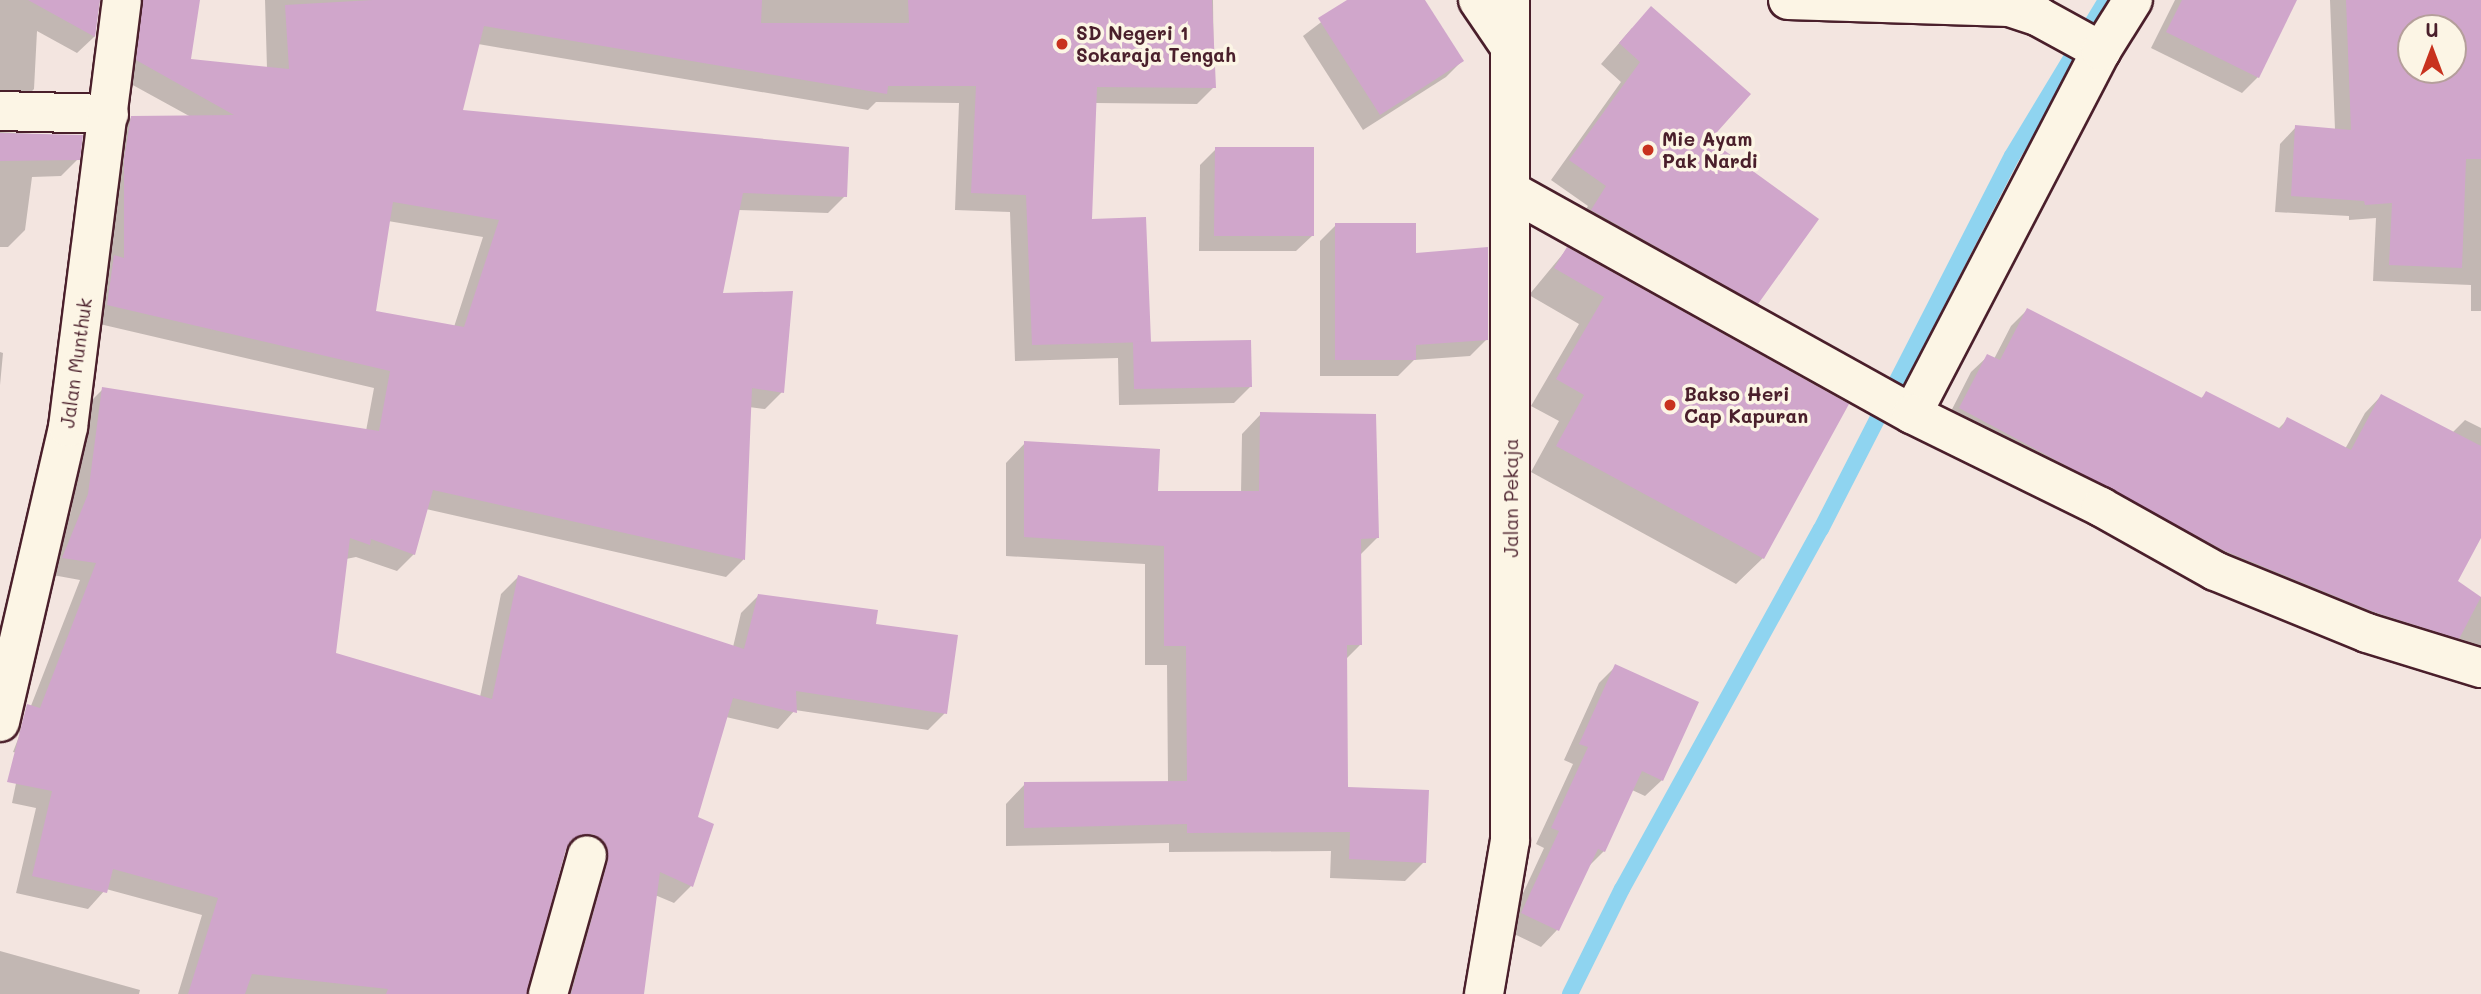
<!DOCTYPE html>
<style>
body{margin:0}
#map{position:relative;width:2481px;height:994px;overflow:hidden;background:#f3e5e0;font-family:Mali,sans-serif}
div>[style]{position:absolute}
.shadow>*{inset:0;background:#0003}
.stream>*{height:16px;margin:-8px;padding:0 8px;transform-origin:8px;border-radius:8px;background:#8fd4f0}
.building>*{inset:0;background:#d0a6cb}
.roads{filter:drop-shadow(2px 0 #4a1f2b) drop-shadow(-2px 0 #4a1f2b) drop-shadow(0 2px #4a1f2b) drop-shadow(0 -2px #4a1f2b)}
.street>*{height:38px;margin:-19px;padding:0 19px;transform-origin:19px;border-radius:19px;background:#fcf5e5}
.secondary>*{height:38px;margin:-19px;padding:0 19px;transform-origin:19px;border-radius:19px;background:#fcf5e5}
.dots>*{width:19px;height:19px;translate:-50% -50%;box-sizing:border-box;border:4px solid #fcf5e5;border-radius:50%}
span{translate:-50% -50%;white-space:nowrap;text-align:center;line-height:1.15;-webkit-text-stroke:7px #fcf5e5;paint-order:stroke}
.poi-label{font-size:19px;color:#4a1f2b;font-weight:700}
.left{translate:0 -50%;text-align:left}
.street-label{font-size:19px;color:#4a1f2b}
.north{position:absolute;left:2397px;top:14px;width:70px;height:70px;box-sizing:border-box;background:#fcf5e5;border:2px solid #b59f9b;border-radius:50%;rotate:0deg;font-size:19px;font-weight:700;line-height:28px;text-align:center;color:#4a1f2b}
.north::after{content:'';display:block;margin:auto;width:24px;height:32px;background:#c8321e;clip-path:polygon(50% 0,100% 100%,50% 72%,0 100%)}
</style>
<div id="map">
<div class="shadow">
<div style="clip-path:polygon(0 0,100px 0,94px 37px,77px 53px,37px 31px,34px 89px,17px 107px,0 106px)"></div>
<div style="clip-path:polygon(evenodd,118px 0,198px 0,189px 61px,267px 69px,265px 0,1213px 0,1214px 87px,1197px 104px,1095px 103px,1090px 220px,1149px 341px,1251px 386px,1234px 403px,1119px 405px,1118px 358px,1015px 361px,1010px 212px,955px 210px,959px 103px,876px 102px,868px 110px,478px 44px,461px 112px,845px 196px,828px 213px,738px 210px,721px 294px,782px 392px,765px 409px,749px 407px,743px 560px,726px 577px,426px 509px,414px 554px,397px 571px,356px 557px,346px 559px,334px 654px,480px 697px,501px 594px,518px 577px,733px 647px,741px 613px,758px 596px,874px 625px,945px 713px,928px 730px,795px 710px,778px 729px,726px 717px,696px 818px,691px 886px,674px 903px,655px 895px,642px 994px,559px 994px,586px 857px,564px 850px,527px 994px,178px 994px,202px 915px,106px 889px,88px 909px,16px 893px,36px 808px,12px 803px,22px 754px,13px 752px,80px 580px,47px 574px,71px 512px,86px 406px,103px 389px,366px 431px,374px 388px,91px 322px,114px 135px,131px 118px,191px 117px,120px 78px,118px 0,388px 221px,483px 237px,454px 327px,374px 312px,388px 221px)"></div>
<div style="clip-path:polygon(1350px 0,1423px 0,1462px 61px,1446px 77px,1363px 130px,1303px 36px)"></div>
<div style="clip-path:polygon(2175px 0,2295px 0,2258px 77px,2242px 93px,2151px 48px)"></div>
<div style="clip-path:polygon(evenodd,2330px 0,2481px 0,2481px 311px,2471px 311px,2471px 285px,2373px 281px,2376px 218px,2349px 220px,2349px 216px,2275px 212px,2280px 144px,2296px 127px,2335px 130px,2330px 0,2411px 28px,2453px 28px,2453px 70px,2411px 70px,2411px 28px)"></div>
<div style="clip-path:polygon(1632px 28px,1707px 140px,1757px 302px,1738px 322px,1572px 230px,1588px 206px,1551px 180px,1621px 82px,1601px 64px)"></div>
<div style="clip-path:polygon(0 132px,81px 137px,78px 159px,61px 176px,32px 177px,25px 230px,8px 247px,0 247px)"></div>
<div style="clip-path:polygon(1216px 149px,1313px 235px,1296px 251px,1199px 251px,1200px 165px)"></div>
<div style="clip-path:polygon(1336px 225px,1415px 255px,1486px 340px,1470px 356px,1414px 360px,1398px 376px,1320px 376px,1320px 241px)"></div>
<div style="clip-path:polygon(1567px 249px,1847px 405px,1763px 558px,1736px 584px,1531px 472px,1559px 421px,1531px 406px,1579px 324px,1529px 295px)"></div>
<div style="clip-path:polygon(2027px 310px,2200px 399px,2207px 393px,2278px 429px,2288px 419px,2345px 449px,2365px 413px,2381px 396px,2452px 433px,2465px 420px,2481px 428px,2481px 534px,2449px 595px,2481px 597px,2481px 672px,2330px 616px,1944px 425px,1971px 372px,1988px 356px,1994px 359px,2011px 326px)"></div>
<div style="clip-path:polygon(0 352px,3px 353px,0 385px)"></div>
<div style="clip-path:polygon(1261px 414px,1378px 537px,1360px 555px,1360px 645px,1346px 659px,1347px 788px,1424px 862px,1405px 881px,1330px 878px,1331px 851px,1169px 852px,1169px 843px,1006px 846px,1006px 804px,1025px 784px,1168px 783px,1167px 665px,1145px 665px,1145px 564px,1006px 556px,1006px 463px,1025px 443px,1156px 493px,1241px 493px,1242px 434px)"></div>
<div style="clip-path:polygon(1616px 666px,1662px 780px,1645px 796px,1632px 790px,1604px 851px,1587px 868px,1557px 930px,1541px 947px,1506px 930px,1544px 848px,1536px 844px,1573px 764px,1564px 760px,1599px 683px)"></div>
<div style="clip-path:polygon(0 951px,140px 990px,139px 994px,0 994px)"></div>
</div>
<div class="stream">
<div style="left:1570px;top:994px;width:117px;rotate:-63.7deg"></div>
<div style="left:1622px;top:889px;width:411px;rotate:-61.1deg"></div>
<div style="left:1821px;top:529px;width:419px;rotate:-62.9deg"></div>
<div style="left:2012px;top:156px;width:182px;rotate:-58.9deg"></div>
</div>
<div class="building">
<div style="clip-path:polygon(28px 0,100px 0,95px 37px)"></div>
<div style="clip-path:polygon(evenodd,143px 0,200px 0,191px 59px,289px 69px,285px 5px,373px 0,762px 0,761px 23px,909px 23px,908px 0,1212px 0,1216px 88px,1097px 87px,1092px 219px,1146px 217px,1151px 342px,1032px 345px,1026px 195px,971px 193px,976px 86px,888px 86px,887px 94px,484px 26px,463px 110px,849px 147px,847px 197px,743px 193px,723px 293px,793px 291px,784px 393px,752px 388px,745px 560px,433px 490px,415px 555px,371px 539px,370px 545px,350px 538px,336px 653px,492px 699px,518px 575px,744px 649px,758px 594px,878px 610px,876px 624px,958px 635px,947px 714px,796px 691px,797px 713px,733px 698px,698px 817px,714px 824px,693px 887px,660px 872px,644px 994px,571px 994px,608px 860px,603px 840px,592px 834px,572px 839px,566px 849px,527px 994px,386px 994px,388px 989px,252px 974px,245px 994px,188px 994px,218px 898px,113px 869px,107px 893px,32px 876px,52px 791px,7px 782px,27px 704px,40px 708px,96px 563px,62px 558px,88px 494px,102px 387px,379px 431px,390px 371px,107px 305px,114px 255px,124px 258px,124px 159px,131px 116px,234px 115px,136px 60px,143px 0,393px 202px,499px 220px,464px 327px,376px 311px,393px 202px)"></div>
<div style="clip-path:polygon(1347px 0,1425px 0,1464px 61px,1380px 115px,1318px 18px)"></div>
<div style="clip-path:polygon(2182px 0,2297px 0,2259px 78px,2166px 32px)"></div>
<div style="clip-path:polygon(evenodd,2346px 0,2481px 0,2481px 159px,2466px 159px,2462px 268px,2389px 265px,2392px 203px,2365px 205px,2364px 201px,2291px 196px,2295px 125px,2351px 130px,2346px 0,2411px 28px,2453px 28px,2453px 70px,2411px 70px,2411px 28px)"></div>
<div style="clip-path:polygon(1651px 6px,1751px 94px,1710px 140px,1819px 219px,1758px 304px,1591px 210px,1606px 186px,1569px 160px,1640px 62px,1619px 43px)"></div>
<div style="clip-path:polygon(0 133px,83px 135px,80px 160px,0 161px)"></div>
<div style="clip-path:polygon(1215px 147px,1314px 147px,1314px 236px,1214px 236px)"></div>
<div style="clip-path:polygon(1335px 223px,1416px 223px,1416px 253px,1488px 247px,1488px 340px,1416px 345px,1416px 360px,1335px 360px)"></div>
<div style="clip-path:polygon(1567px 247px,1849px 404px,1764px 559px,1556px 446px,1584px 395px,1556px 379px,1604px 297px,1554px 268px)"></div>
<div style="clip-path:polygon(2027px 308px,2202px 398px,2206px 391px,2281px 429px,2287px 417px,2351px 450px,2381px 394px,2481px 446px,2481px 538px,2458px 581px,2481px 597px,2459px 639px,2374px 612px,2225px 551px,1959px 408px,1987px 354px,2000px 360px)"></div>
<div style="clip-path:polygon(1251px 340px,1252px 387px,1134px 389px,1133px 342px)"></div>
<div style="clip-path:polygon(1260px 412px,1376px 414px,1379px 538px,1361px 539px,1362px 645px,1347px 645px,1348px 787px,1429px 790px,1426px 863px,1349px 859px,1350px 832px,1187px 833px,1187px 824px,1024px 828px,1024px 782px,1187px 781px,1186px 646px,1164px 646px,1164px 546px,1024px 537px,1024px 441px,1160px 449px,1158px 491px,1259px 491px)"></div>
<div style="clip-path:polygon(1615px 664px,1699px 702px,1663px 781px,1642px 771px,1605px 852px,1598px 849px,1559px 931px,1521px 913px,1559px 831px,1551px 828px,1588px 747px,1579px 744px)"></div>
</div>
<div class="roads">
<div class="street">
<div style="left:1478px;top:0;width:53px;rotate:55.7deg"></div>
<div style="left:1788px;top:0;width:221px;rotate:1.8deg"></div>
<div style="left:2009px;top:7px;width:32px;rotate:18deg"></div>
<div style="left:2039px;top:17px;width:71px;rotate:28.7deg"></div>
<div style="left:2101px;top:51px;width:409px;rotate:117.5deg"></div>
<div style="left:2101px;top:51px;width:60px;rotate:-57.9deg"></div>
<div style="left:0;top:111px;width:109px;rotate:1.6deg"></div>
<div style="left:1511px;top:191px;width:459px;rotate:29.1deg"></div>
<div style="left:1912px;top:414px;width:211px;rotate:26.2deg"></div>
<div style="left:2101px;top:507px;width:131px;rotate:29.3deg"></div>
<div style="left:2215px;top:571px;width:164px;rotate:22.2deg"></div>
<div style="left:2367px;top:633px;width:119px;rotate:17.1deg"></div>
<div style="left:0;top:722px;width:303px;rotate:-77deg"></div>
<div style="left:68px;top:427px;width:430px;rotate:-82.8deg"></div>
<div style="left:548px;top:994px;width:144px;rotate:-74.3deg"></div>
</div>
<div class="secondary">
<div style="left:1484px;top:994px;width:155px;rotate:-80.4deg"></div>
<div style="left:1510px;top:841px;width:841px;rotate:-90deg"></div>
</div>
</div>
<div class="dots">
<div style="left:1062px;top:44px;background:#c8321e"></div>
<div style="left:1648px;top:150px;background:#c8321e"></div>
<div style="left:1670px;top:405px;background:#c8321e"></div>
</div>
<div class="poi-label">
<span class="left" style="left:1076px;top:44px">SD Negeri 1<br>Sokaraja Tengah</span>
<span class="left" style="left:1662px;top:150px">Mie Ayam<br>Pak Nardi</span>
<span class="left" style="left:1684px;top:405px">Bakso Heri<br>Cap Kapuran</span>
</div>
<div class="street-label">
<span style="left:76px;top:363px;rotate:-82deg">Jalan Munthuk</span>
<span style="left:1511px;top:498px;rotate:-90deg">Jalan Pekaja</span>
</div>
<div class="north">U</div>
</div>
